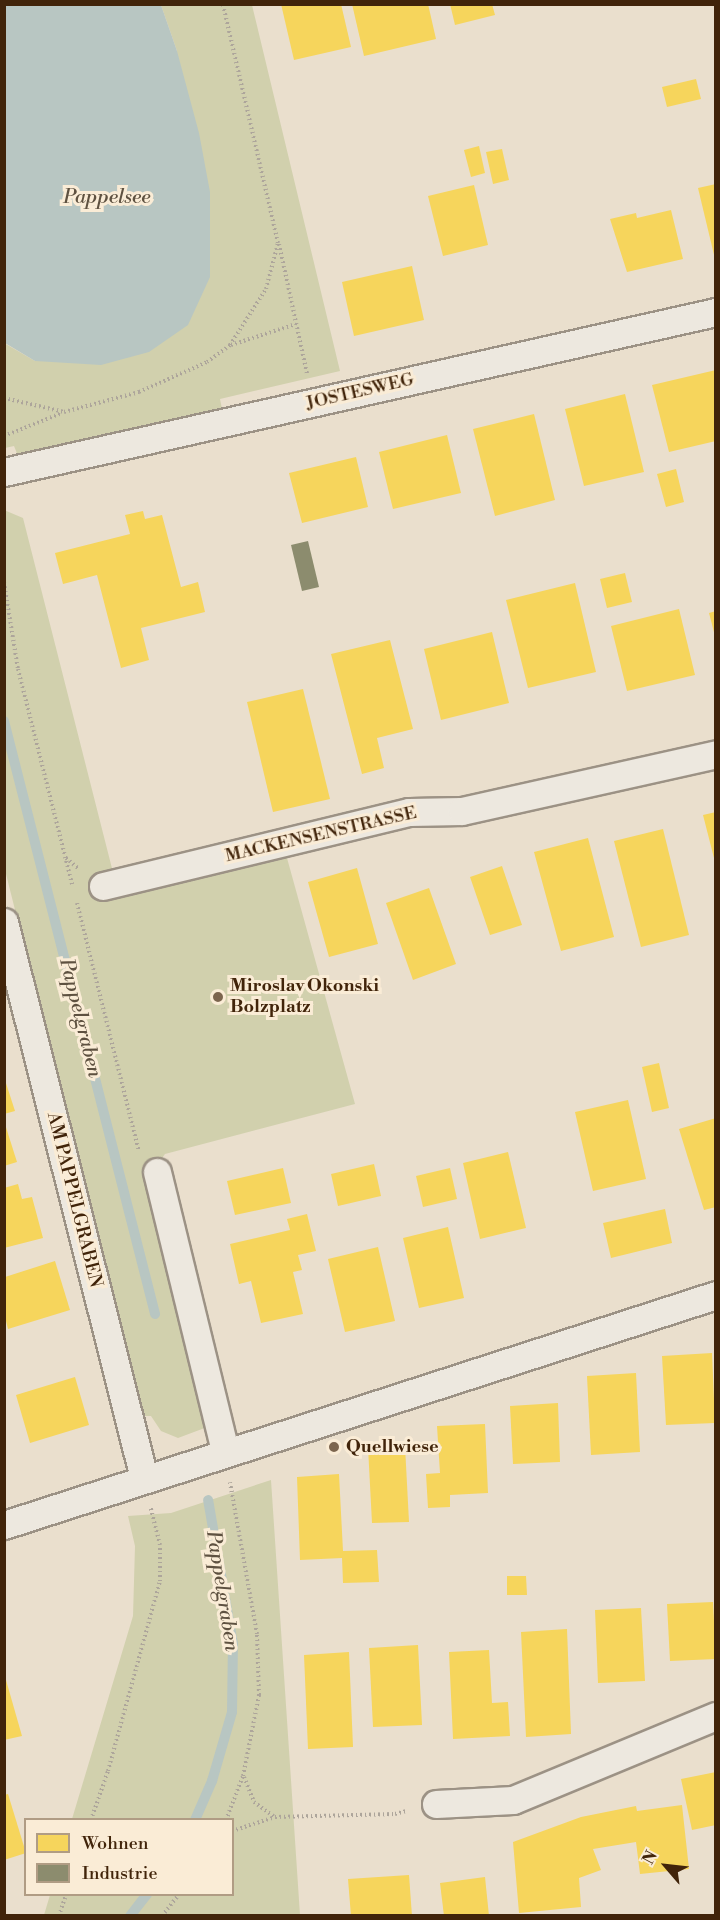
<!DOCTYPE html>
<style>
body{margin:0}
#map{position:relative;width:720px;height:1920px;overflow:hidden;background:#eadfcd;font-family:"Libre Bodoni",serif}
div>[style]{position:absolute}
.green>*{inset:0;background:#d1d0ad}
.water>*{inset:0;background:#b8c6c2}
.homes>*{inset:0;background:#f6d55c}
.industry>*{inset:0;background:#8c8c6e}
.stream>*{height:10px;margin:-5px;padding:0 5px;transform-origin:5px;border-radius:5px;background:#b8c6c2}
.path>*{height:4px;margin-top:-2px;transform-origin:0;background:repeating-linear-gradient(90deg,#ada59b 0 1.5px,transparent 0 4.5px)}
.roads{filter:drop-shadow(2px 0 #9c9285) drop-shadow(-2px 0 #9c9285) drop-shadow(0 2px #9c9285) drop-shadow(0 -2px #9c9285)}
.minor>*{height:27px;margin:-13.5px;padding:0 13.5px;transform-origin:13.5px;border-radius:13.5px;background:#ede8df}
.dots>*{width:16px;height:16px;translate:-50% -50%;box-sizing:border-box;border:3px solid #faecd6;border-radius:50%}
span{translate:-50% -50%;white-space:nowrap;text-align:center;line-height:1.15;-webkit-text-stroke:6px #faecd6;paint-order:stroke}
.street-label{font-size:18px;color:#41240a}
.poi-label{font-size:18px;color:#41240a;font-weight:700}
.left{translate:0 -50%;text-align:left}
.water-label{font-size:20px;color:#5e5140;font-style:italic}
.frame{position:absolute;inset:0;border:6px solid #41240a;pointer-events:none}
.legend{position:absolute;left:24px;top:1818px;width:210px;height:78px;box-sizing:border-box;background:#faecd6;border:2px solid #b09c84;margin:0;padding:8px 10px;list-style:none;font-size:18px;color:#41240a}
.legend li{display:flex;align-items:center;gap:12px;height:30px}
.legend b{width:30px;border:2px solid #b09c84}
.north{position:absolute;left:636px;top:1836px;width:60px;height:60px;-webkit-text-stroke:4px #faecd6;paint-order:stroke;rotate:298deg;font-size:16px;font-weight:700;line-height:24px;text-align:center;color:#41240a}
.north::after{content:'';display:block;margin:auto;width:21px;height:27px;background:#41240a;clip-path:polygon(50% 0,100% 100%,50% 72%,0 100%)}
</style>
<div id="map">
<div class="green">
<div style="clip-path:polygon(161px 5px,252px 5px,340px 371px,220px 399px,222px 409px,18px 456px,14px 446px,5px 448px,4px 343px,35px 361px,177px 51px)"></div>
<div style="clip-path:polygon(4px 510px,23px 518px,119px 896px,287px 858px,355px 1104px,165px 1154px,147px 1178px,210px 1426px,178px 1438px,161px 1431px,151px 1416px,142px 1416px,5px 870px)"></div>
<div style="clip-path:polygon(271px 1480px,300px 1915px,44px 1915px,50px 1895px,232px 1894px,232px 1820px,72px 1819px,133px 1616px,135px 1546px,128px 1516px,171px 1513px)"></div>
</div>
<div class="water">
<div style="clip-path:polygon(5px 4px,161px 5px,177px 51px,199px 133px,210px 192px,210px 277px,188px 325px,149px 352px,101px 365px,35px 361px,5px 343px)"></div>
</div>
<div class="homes">
<div style="clip-path:polygon(281px 4px,341px 4px,351px 47px,294px 60px)"></div>
<div style="clip-path:polygon(352px 4px,428px 4px,436px 39px,364px 56px)"></div>
<div style="clip-path:polygon(450px 4px,492px 4px,495px 15px,455px 25px)"></div>
<div style="clip-path:polygon(696px 79px,701px 99px,667px 107px,662px 87px)"></div>
<div style="clip-path:polygon(479px 146px,485px 173px,471px 177px,464px 150px)"></div>
<div style="clip-path:polygon(502px 149px,509px 180px,493px 184px,486px 152px)"></div>
<div style="clip-path:polygon(716px 184px,716px 259px,715px 259px,698px 188px)"></div>
<div style="clip-path:polygon(474px 185px,488px 245px,443px 256px,428px 196px)"></div>
<div style="clip-path:polygon(671px 210px,683px 259px,627px 272px,610px 219px,636px 213px,637px 218px)"></div>
<div style="clip-path:polygon(412px 266px,424px 320px,354px 336px,342px 282px)"></div>
<div style="clip-path:polygon(716px 370px,716px 441px,669px 452px,652px 385px)"></div>
<div style="clip-path:polygon(625px 394px,644px 472px,584px 486px,565px 409px)"></div>
<div style="clip-path:polygon(534px 414px,555px 500px,495px 516px,473px 429px)"></div>
<div style="clip-path:polygon(447px 435px,461px 493px,393px 509px,379px 452px)"></div>
<div style="clip-path:polygon(356px 457px,368px 507px,302px 523px,289px 473px)"></div>
<div style="clip-path:polygon(676px 469px,684px 502px,666px 507px,657px 474px)"></div>
<div style="clip-path:polygon(143px 511px,145px 519px,162px 515px,181px 587px,198px 582px,205px 612px,141px 628px,149px 660px,121px 668px,97px 575px,63px 584px,55px 553px,130px 534px,125px 515px)"></div>
<div style="clip-path:polygon(625px 573px,632px 602px,607px 608px,600px 579px)"></div>
<div style="clip-path:polygon(575px 583px,596px 672px,528px 688px,506px 600px)"></div>
<div style="clip-path:polygon(679px 609px,695px 675px,627px 691px,611px 626px)"></div>
<div style="clip-path:polygon(716px 611px,716px 636px,715px 636px,709px 613px)"></div>
<div style="clip-path:polygon(492px 632px,509px 703px,441px 720px,424px 649px)"></div>
<div style="clip-path:polygon(390px 640px,413px 729px,377px 738px,384px 768px,362px 774px,331px 654px)"></div>
<div style="clip-path:polygon(303px 689px,330px 799px,273px 812px,247px 702px)"></div>
<div style="clip-path:polygon(716px 812px,716px 862px,715px 862px,703px 815px)"></div>
<div style="clip-path:polygon(663px 829px,689px 935px,641px 947px,614px 841px)"></div>
<div style="clip-path:polygon(588px 838px,614px 937px,561px 951px,534px 852px)"></div>
<div style="clip-path:polygon(502px 866px,522px 925px,490px 935px,470px 877px)"></div>
<div style="clip-path:polygon(357px 868px,378px 944px,329px 957px,308px 882px)"></div>
<div style="clip-path:polygon(429px 888px,456px 964px,413px 980px,386px 903px)"></div>
<div style="clip-path:polygon(659px 1063px,669px 1108px,652px 1112px,642px 1067px)"></div>
<div style="clip-path:polygon(4px 1077px,15px 1111px,4px 1114px)"></div>
<div style="clip-path:polygon(628px 1100px,646px 1179px,593px 1191px,575px 1112px)"></div>
<div style="clip-path:polygon(716px 1118px,716px 1207px,704px 1210px,679px 1129px)"></div>
<div style="clip-path:polygon(4px 1121px,17px 1162px,4px 1166px)"></div>
<div style="clip-path:polygon(508px 1152px,526px 1228px,480px 1239px,463px 1163px)"></div>
<div style="clip-path:polygon(374px 1164px,381px 1196px,338px 1206px,331px 1174px)"></div>
<div style="clip-path:polygon(283px 1168px,291px 1203px,235px 1215px,227px 1181px)"></div>
<div style="clip-path:polygon(450px 1168px,457px 1199px,423px 1207px,416px 1176px)"></div>
<div style="clip-path:polygon(18px 1184px,22px 1199px,32px 1197px,43px 1238px,4px 1248px,4px 1188px)"></div>
<div style="clip-path:polygon(665px 1209px,672px 1243px,611px 1258px,603px 1223px)"></div>
<div style="clip-path:polygon(307px 1214px,316px 1251px,298px 1255px,302px 1270px,293px 1272px,303px 1314px,261px 1323px,251px 1281px,239px 1284px,230px 1244px,290px 1230px,287px 1219px)"></div>
<div style="clip-path:polygon(448px 1227px,464px 1298px,419px 1308px,403px 1238px)"></div>
<div style="clip-path:polygon(378px 1247px,395px 1321px,345px 1332px,328px 1259px)"></div>
<div style="clip-path:polygon(55px 1261px,70px 1310px,8px 1329px,5px 1317px,5px 1277px)"></div>
<div style="clip-path:polygon(712px 1353px,715px 1423px,666px 1425px,662px 1356px)"></div>
<div style="clip-path:polygon(636px 1373px,640px 1452px,591px 1455px,587px 1376px)"></div>
<div style="clip-path:polygon(75px 1377px,89px 1425px,30px 1443px,16px 1395px)"></div>
<div style="clip-path:polygon(558px 1403px,560px 1462px,513px 1464px,510px 1406px)"></div>
<div style="clip-path:polygon(485px 1424px,488px 1493px,450px 1495px,450px 1507px,428px 1508px,426px 1474px,440px 1473px,437px 1426px)"></div>
<div style="clip-path:polygon(405px 1446px,409px 1522px,372px 1523px,368px 1447px)"></div>
<div style="clip-path:polygon(339px 1474px,343px 1551px,377px 1550px,379px 1582px,343px 1583px,342px 1558px,300px 1560px,297px 1477px)"></div>
<div style="clip-path:polygon(507px 1576px,526px 1576px,527px 1595px,507px 1595px)"></div>
<div style="clip-path:polygon(713px 1602px,716px 1659px,670px 1661px,667px 1604px)"></div>
<div style="clip-path:polygon(641px 1608px,645px 1681px,598px 1683px,595px 1610px)"></div>
<div style="clip-path:polygon(567px 1629px,571px 1734px,526px 1737px,521px 1632px)"></div>
<div style="clip-path:polygon(418px 1645px,422px 1725px,373px 1727px,369px 1648px)"></div>
<div style="clip-path:polygon(489px 1650px,492px 1703px,508px 1702px,510px 1736px,453px 1739px,449px 1652px)"></div>
<div style="clip-path:polygon(349px 1652px,353px 1747px,308px 1749px,304px 1655px)"></div>
<div style="clip-path:polygon(4px 1673px,22px 1736px,4px 1740px)"></div>
<div style="clip-path:polygon(716px 1772px,716px 1825px,692px 1830px,681px 1779px)"></div>
<div style="clip-path:polygon(8px 1794px,26px 1853px,4px 1860px,4px 1795px)"></div>
<div style="clip-path:polygon(682px 1805px,689px 1869px,640px 1874px,636px 1842px,593px 1849px,601px 1870px,579px 1878px,581px 1907px,519px 1913px,513px 1842px,581px 1817px,636px 1806px,637px 1811px)"></div>
<div style="clip-path:polygon(409px 1875px,412px 1916px,351px 1916px,348px 1879px)"></div>
<div style="clip-path:polygon(485px 1877px,489px 1916px,444px 1916px,440px 1883px)"></div>
</div>
<div class="industry">
<div style="clip-path:polygon(308px 541px,319px 587px,302px 591px,291px 545px)"></div>
</div>
<div class="stream">
<div style="left:4px;top:721px;width:612px;rotate:75.71deg"></div>
<div style="left:195px;top:1820px;width:43px;rotate:-66.4deg"></div>
<div style="left:212px;top:1781px;width:72px;rotate:-73.8deg"></div>
<div style="left:232px;top:1712px;width:68px;rotate:-89.2deg"></div>
<div style="left:233px;top:1644px;width:146px;rotate:-99.8deg"></div>
<div style="left:130px;top:1916px;width:28px;rotate:-52deg"></div>
</div>
<div class="path">
<div style="left:279px;top:244px;width:133px;rotate:77.8deg"></div>
<div style="left:231px;top:345px;width:68px;rotate:-17.9deg"></div>
<div style="left:4px;top:398px;width:62px;rotate:13.1deg"></div>
<div style="left:64px;top:412px;width:78px;rotate:-14.9deg"></div>
<div style="left:139px;top:392px;width:74px;rotate:-23.8deg"></div>
<div style="left:207px;top:362px;width:29px;rotate:-36deg"></div>
<div style="left:230px;top:345px;width:67px;rotate:-57.3deg"></div>
<div style="left:266px;top:289px;width:48px;rotate:-75.4deg"></div>
<div style="left:278px;top:243px;width:245px;rotate:-103deg"></div>
<div style="left:4px;top:436px;width:62px;rotate:-21.6deg"></div>
<div style="left:4px;top:582px;width:88px;rotate:80.9deg"></div>
<div style="left:18px;top:669px;width:222px;rotate:75.9deg"></div>
<div style="left:66px;top:858px;width:17px;rotate:40deg"></div>
<div style="left:77px;top:903px;width:256px;rotate:76deg"></div>
<div style="left:244px;top:1777px;width:27px;rotate:68deg"></div>
<div style="left:254px;top:1802px;width:26px;rotate:36deg"></div>
<div style="left:91px;top:1820px;width:52px;rotate:-70.9deg"></div>
<div style="left:108px;top:1771px;width:197px;rotate:-74.7deg"></div>
<div style="left:160px;top:1581px;width:36px;rotate:-90deg"></div>
<div style="left:160px;top:1545px;width:38px;rotate:-104deg"></div>
<div style="left:226px;top:1820px;width:47px;rotate:-68.9deg"></div>
<div style="left:243px;top:1776px;width:83px;rotate:-78.8deg"></div>
<div style="left:259px;top:1695px;width:61px;rotate:-91.9deg"></div>
<div style="left:257px;top:1634px;width:154px;rotate:-100.1deg"></div>
<div style="left:232px;top:1831px;width:45px;rotate:-18deg"></div>
<div style="left:275px;top:1817px;width:120px;rotate:-1.4deg"></div>
<div style="left:395px;top:1814px;width:11px;rotate:-15deg"></div>
<div style="left:59px;top:1916px;width:23px;rotate:-72deg"></div>
<div style="left:162px;top:1916px;width:28px;rotate:-52deg"></div>
</div>
<div class="roads">
<div class="minor">
<div style="left:4px;top:472px;width:730px;rotate:-12.67deg"></div>
<div style="left:103px;top:886px;width:315px;rotate:-13.6deg"></div>
<div style="left:409px;top:812px;width:53px;rotate:-1.1deg"></div>
<div style="left:462px;top:811px;width:260px;rotate:-12.6deg"></div>
<div style="left:4px;top:922px;width:573px;rotate:75.87deg"></div>
<div style="left:157px;top:1172px;width:288px;rotate:76.3deg"></div>
<div style="left:4px;top:1525px;width:748px;rotate:-17.9deg"></div>
<div style="left:436px;top:1804px;width:77px;rotate:-3deg"></div>
<div style="left:513px;top:1800px;width:220px;rotate:-22.5deg"></div>
</div>
</div>
<div class="dots">
<div style="left:218px;top:997px;background:#7c654e"></div>
<div style="left:334px;top:1447px;background:#7c654e"></div>
</div>
<div class="street-label">
<span style="left:360px;top:392px;rotate:-13deg">JOSTESWEG</span>
<span style="left:321px;top:835px;rotate:-13deg">MACKENSENSTRASSE</span>
<span style="left:74px;top:1200px;rotate:76deg">AM PAPPELGRABEN</span>
</div>
<div class="poi-label">
<span class="left" style="left:230px;top:997px">Miroslav Okonski<br>Bolzplatz</span>
<span class="left" style="left:346px;top:1447px">Quellwiese</span>
</div>
<div class="water-label">
<span style="left:107px;top:197px">Pappelsee</span>
<span style="left:80px;top:1018px;rotate:76deg">Pappelgraben</span>
<span style="left:222px;top:1591px;rotate:81deg">Pappelgraben</span>
</div>
<div class="frame"></div>
<ul class="legend">
<li><b style="height:16px;background:#f6d55c"></b>Wohnen</li>
<li><b style="height:16px;background:#8c8c6e"></b>Industrie</li>
</ul>
<div class="north">N</div>
</div>
